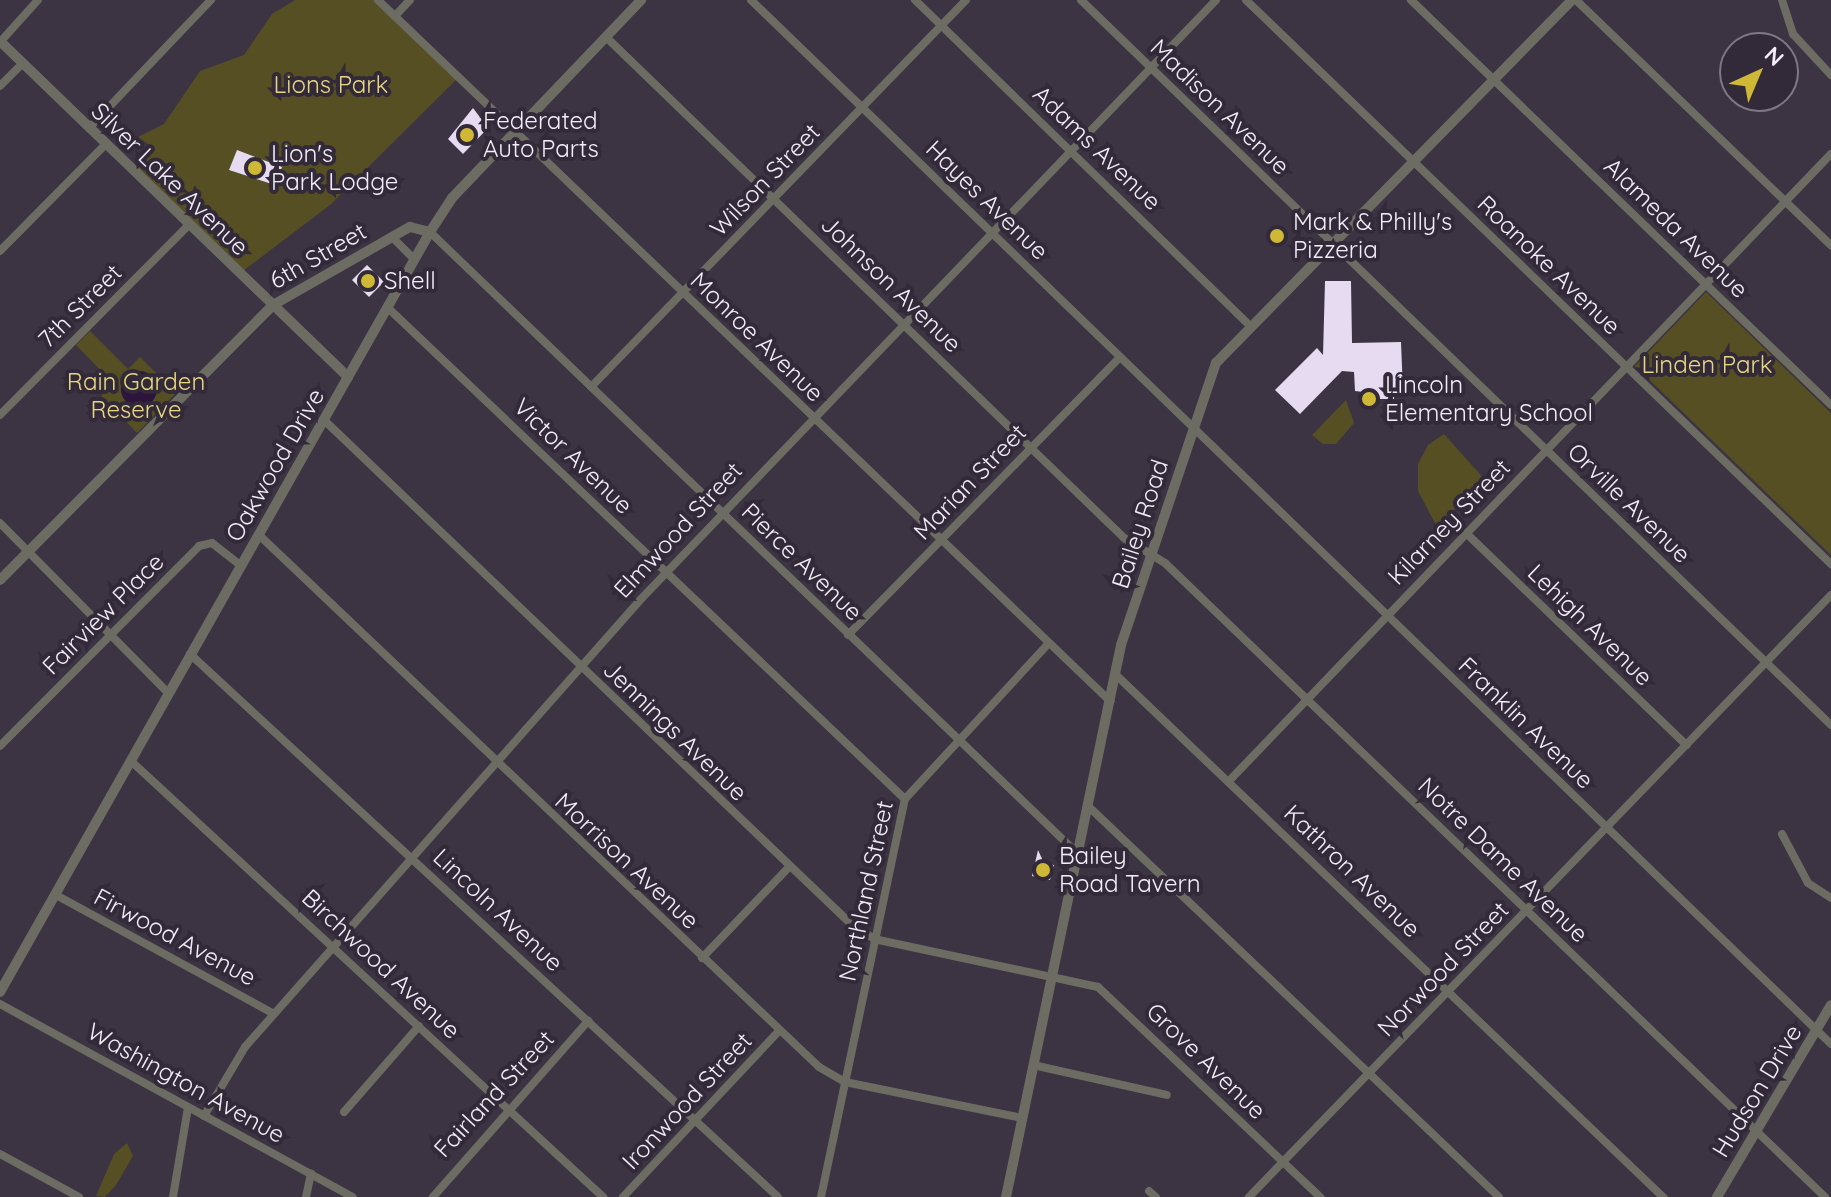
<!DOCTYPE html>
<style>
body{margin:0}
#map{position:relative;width:1831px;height:1197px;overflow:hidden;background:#3c3343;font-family:Quicksand,sans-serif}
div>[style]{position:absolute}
.green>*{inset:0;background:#574f24}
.water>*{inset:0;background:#2d143d}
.round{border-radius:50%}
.building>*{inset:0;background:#e6dbf0}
.minor>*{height:8px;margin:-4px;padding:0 4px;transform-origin:4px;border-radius:4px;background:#6d6c63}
.tertiary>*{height:10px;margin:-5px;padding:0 5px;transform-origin:5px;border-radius:5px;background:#6d6c63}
.dots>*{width:22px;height:22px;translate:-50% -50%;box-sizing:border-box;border:4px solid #322939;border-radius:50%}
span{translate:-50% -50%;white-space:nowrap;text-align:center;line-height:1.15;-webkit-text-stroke:8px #322939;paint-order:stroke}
.park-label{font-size:24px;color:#e8d782}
.street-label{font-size:24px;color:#f3edf8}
.poi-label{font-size:24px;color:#f3edf8}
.left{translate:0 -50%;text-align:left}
.north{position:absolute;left:1719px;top:32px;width:80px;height:80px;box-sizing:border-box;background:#322939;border:2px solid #7f7785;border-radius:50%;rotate:44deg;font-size:22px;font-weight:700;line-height:32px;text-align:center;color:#f3edf8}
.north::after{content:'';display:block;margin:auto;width:28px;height:36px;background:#d0b837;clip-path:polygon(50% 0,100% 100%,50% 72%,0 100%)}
</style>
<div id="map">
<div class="green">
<div style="clip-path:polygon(295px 0,377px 0,459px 77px,330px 205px,239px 274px,135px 172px,155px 149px,138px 137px,164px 124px,200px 71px,244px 55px,272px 14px)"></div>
<div style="clip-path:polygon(1706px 292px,1831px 413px,1831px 555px,1635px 366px)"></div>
<div style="clip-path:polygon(90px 331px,128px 369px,140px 357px,176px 393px,137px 433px,101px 396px,113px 383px,76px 345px)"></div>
<div style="clip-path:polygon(1346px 400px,1354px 423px,1336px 444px,1323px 444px,1312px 435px)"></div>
<div style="clip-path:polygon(1444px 434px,1487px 482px,1436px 525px,1418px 491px,1418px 464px,1428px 445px)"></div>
<div style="clip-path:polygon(127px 1143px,133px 1156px,116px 1185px,105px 1197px,96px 1196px,114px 1154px)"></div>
</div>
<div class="water">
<div class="round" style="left:121px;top:371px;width:36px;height:36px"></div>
</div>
<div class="building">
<div style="clip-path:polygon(473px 108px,488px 128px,463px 154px,448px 139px)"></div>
<div style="clip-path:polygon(237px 150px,282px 167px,275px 185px,229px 170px)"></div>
<div style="clip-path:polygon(367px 265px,384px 282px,369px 297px,352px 280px)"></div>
<div style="clip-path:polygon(1325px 281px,1351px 281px,1352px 343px,1401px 342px,1403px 391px,1394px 392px,1394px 399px,1364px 399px,1363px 392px,1355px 391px,1354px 372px,1342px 371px,1300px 414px,1275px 390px,1317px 348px,1323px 355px)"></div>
<div style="clip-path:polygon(1038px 850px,1044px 863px,1054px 865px,1050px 880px,1032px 876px)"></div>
</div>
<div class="minor">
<div style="left:378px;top:0;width:1014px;rotate:43.76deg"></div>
<div style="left:751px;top:0;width:1502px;rotate:44.03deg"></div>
<div style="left:915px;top:0;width:467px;rotate:44.2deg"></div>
<div style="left:1081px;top:0;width:1043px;rotate:44.03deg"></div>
<div style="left:1246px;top:0;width:813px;rotate:43.95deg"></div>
<div style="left:1411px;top:0;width:583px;rotate:43.96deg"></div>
<div style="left:1576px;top:0;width:354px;rotate:43.9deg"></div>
<div style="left:1782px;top:0;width:36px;rotate:72deg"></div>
<div style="left:1793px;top:34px;width:56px;rotate:47.2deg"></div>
<div style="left:395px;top:16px;width:22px;rotate:-47deg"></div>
<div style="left:606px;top:37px;width:721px;rotate:44.04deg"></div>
<div style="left:1124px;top:538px;width:48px;rotate:31.4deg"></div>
<div style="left:1165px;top:563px;width:915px;rotate:43.85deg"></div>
<div style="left:1px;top:41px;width:55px;rotate:-47.9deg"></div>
<div style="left:0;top:86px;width:33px;rotate:-45deg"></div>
<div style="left:89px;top:128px;width:177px;rotate:-46.4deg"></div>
<div style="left:430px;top:232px;width:898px;rotate:43.83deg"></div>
<div style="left:392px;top:237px;width:31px;rotate:45deg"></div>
<div style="left:0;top:251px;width:151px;rotate:-45.3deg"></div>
<div style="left:387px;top:307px;width:714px;rotate:43.53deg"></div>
<div style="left:591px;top:387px;width:539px;rotate:-45.9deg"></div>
<div style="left:0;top:415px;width:268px;rotate:-45.2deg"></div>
<div style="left:324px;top:420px;width:726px;rotate:43.72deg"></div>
<div style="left:849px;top:922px;width:30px;rotate:34deg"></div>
<div style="left:874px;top:939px;width:229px;rotate:12.1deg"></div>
<div style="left:1098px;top:987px;width:306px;rotate:43.4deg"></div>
<div style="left:0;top:523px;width:240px;rotate:45.3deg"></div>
<div style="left:1466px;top:533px;width:306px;rotate:43.9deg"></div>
<div style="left:259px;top:535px;width:772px;rotate:43.53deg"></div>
<div style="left:819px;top:1067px;width:30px;rotate:30deg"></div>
<div style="left:845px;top:1082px;width:181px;rotate:11.5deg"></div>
<div style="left:848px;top:635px;width:389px;rotate:-45.6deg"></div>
<div style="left:190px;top:654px;width:800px;rotate:42.72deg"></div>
<div style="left:1115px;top:674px;width:758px;rotate:43.66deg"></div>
<div style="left:0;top:746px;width:282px;rotate:-45.1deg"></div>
<div style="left:199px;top:546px;width:13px;rotate:-13deg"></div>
<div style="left:212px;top:543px;width:37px;rotate:38deg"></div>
<div style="left:131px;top:761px;width:643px;rotate:42.73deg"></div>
<div style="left:1229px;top:781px;width:869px;rotate:-46.17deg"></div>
<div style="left:1088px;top:806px;width:567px;rotate:43.57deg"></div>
<div style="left:1782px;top:834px;width:55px;rotate:62deg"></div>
<div style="left:1808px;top:883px;width:27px;rotate:33deg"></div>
<div style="left:56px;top:895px;width:248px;rotate:28.6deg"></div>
<div style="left:702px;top:958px;width:126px;rotate:-46.3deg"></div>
<div style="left:0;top:1004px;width:402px;rotate:28.7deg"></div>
<div style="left:1033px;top:1065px;width:137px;rotate:12.6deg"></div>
<div style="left:344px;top:1112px;width:114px;rotate:-48.9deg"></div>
<div style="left:204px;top:1116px;width:80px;rotate:-59.3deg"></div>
<div style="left:245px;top:1047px;width:599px;rotate:-48.52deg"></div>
<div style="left:642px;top:598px;width:829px;rotate:-46.17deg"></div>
<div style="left:0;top:1154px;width:90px;rotate:28.6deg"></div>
<div style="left:1149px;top:1191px;width:9px;rotate:41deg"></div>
<div style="left:173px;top:1197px;width:91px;rotate:-80.5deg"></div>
<div style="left:306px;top:1197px;width:24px;rotate:-78deg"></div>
<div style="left:433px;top:1197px;width:235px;rotate:-48.6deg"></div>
<div style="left:623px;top:1197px;width:228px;rotate:-46.8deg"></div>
<div style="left:821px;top:1197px;width:407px;rotate:-78.1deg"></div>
<div style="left:905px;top:799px;width:209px;rotate:-47.3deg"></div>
<div style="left:1249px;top:1197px;width:837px;rotate:-45.97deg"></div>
</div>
<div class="tertiary">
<div style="left:0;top:41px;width:484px;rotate:44deg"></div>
<div style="left:0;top:580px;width:387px;rotate:-45.2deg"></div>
<div style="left:273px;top:305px;width:158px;rotate:-29.7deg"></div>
<div style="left:410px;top:227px;width:21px;rotate:14deg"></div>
<div style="left:0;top:992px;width:873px;rotate:-60.5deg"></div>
<div style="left:430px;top:232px;width:40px;rotate:-57.1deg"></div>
<div style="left:452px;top:198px;width:274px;rotate:-46.3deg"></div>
<div style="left:1006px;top:1197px;width:564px;rotate:-78.23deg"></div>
<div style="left:1121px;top:645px;width:298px;rotate:-71.4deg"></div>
<div style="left:1216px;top:363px;width:508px;rotate:-45.56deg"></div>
<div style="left:1717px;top:1197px;width:223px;rotate:-59.3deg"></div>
</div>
<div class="dots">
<div style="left:467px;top:135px;background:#d0b837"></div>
<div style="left:255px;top:168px;background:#d0b837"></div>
<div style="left:1277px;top:236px;background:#d0b837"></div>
<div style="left:368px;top:281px;background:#d0b837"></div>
<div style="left:1369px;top:399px;background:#d0b837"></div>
<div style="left:1043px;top:870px;background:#d0b837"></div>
</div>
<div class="park-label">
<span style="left:331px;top:85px">Lions Park</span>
<span style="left:1707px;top:365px">Linden Park</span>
<span style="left:136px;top:396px">Rain Garden<br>Reserve</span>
</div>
<div class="street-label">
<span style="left:1220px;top:107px;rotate:44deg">Madison Avenue</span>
<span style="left:1097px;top:148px;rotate:44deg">Adams Avenue</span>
<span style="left:170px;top:179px;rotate:44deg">Silver Lake Avenue</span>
<span style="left:765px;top:180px;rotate:-46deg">Wilson Street</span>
<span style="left:987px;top:200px;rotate:44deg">Hayes Avenue</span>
<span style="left:1676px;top:228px;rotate:44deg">Alameda Avenue</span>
<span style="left:318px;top:256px;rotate:-30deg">6th Street</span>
<span style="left:1549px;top:265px;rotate:44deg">Roanoke Avenue</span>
<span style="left:891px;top:284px;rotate:44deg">Johnson Avenue</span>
<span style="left:80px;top:306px;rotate:-45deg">7th Street</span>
<span style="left:757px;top:337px;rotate:44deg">Monroe Avenue</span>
<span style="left:573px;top:456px;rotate:44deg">Victor Avenue</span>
<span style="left:275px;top:465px;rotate:-60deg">Oakwood Drive</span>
<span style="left:970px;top:482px;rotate:-46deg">Marian Street</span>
<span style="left:1629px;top:503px;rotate:44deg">Orville Avenue</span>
<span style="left:1449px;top:522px;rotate:-46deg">Kilarney Street</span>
<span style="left:1140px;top:524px;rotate:-72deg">Bailey Road</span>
<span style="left:678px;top:530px;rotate:-47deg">Elmwood Street</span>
<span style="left:802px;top:562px;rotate:44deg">Pierce Avenue</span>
<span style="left:103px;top:614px;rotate:-45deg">Fairview Place</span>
<span style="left:1590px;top:625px;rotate:44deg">Lehigh Avenue</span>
<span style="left:1526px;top:723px;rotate:44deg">Franklin Avenue</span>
<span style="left:675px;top:731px;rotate:44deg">Jennings Avenue</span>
<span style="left:1503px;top:860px;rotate:44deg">Notre Dame Avenue</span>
<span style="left:627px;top:861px;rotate:43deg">Morrison Avenue</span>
<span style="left:1352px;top:871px;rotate:44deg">Kathron Avenue</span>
<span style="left:866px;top:891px;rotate:-78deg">Northland Street</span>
<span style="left:498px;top:910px;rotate:43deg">Lincoln Avenue</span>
<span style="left:175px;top:937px;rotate:28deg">Firwood Avenue</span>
<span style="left:381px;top:964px;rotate:43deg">Birchwood Avenue</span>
<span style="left:1443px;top:969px;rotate:-46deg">Norwood Street</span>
<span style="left:1206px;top:1061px;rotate:44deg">Grove Avenue</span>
<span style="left:186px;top:1083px;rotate:29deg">Washington Avenue</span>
<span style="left:1757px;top:1091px;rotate:-59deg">Hudson Drive</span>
<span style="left:494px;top:1094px;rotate:-47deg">Fairland Street</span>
<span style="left:687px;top:1101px;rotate:-47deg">Ironwood Street</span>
</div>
<div class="poi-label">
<span class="left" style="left:483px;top:135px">Federated<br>Auto Parts</span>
<span class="left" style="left:271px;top:168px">Lion's<br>Park Lodge</span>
<span class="left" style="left:1293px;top:236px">Mark &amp; Philly's<br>Pizzeria</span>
<span class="left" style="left:384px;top:281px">Shell</span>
<span class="left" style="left:1385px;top:399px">Lincoln<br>Elementary School</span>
<span class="left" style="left:1059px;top:870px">Bailey<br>Road Tavern</span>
</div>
<div class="north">N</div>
</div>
